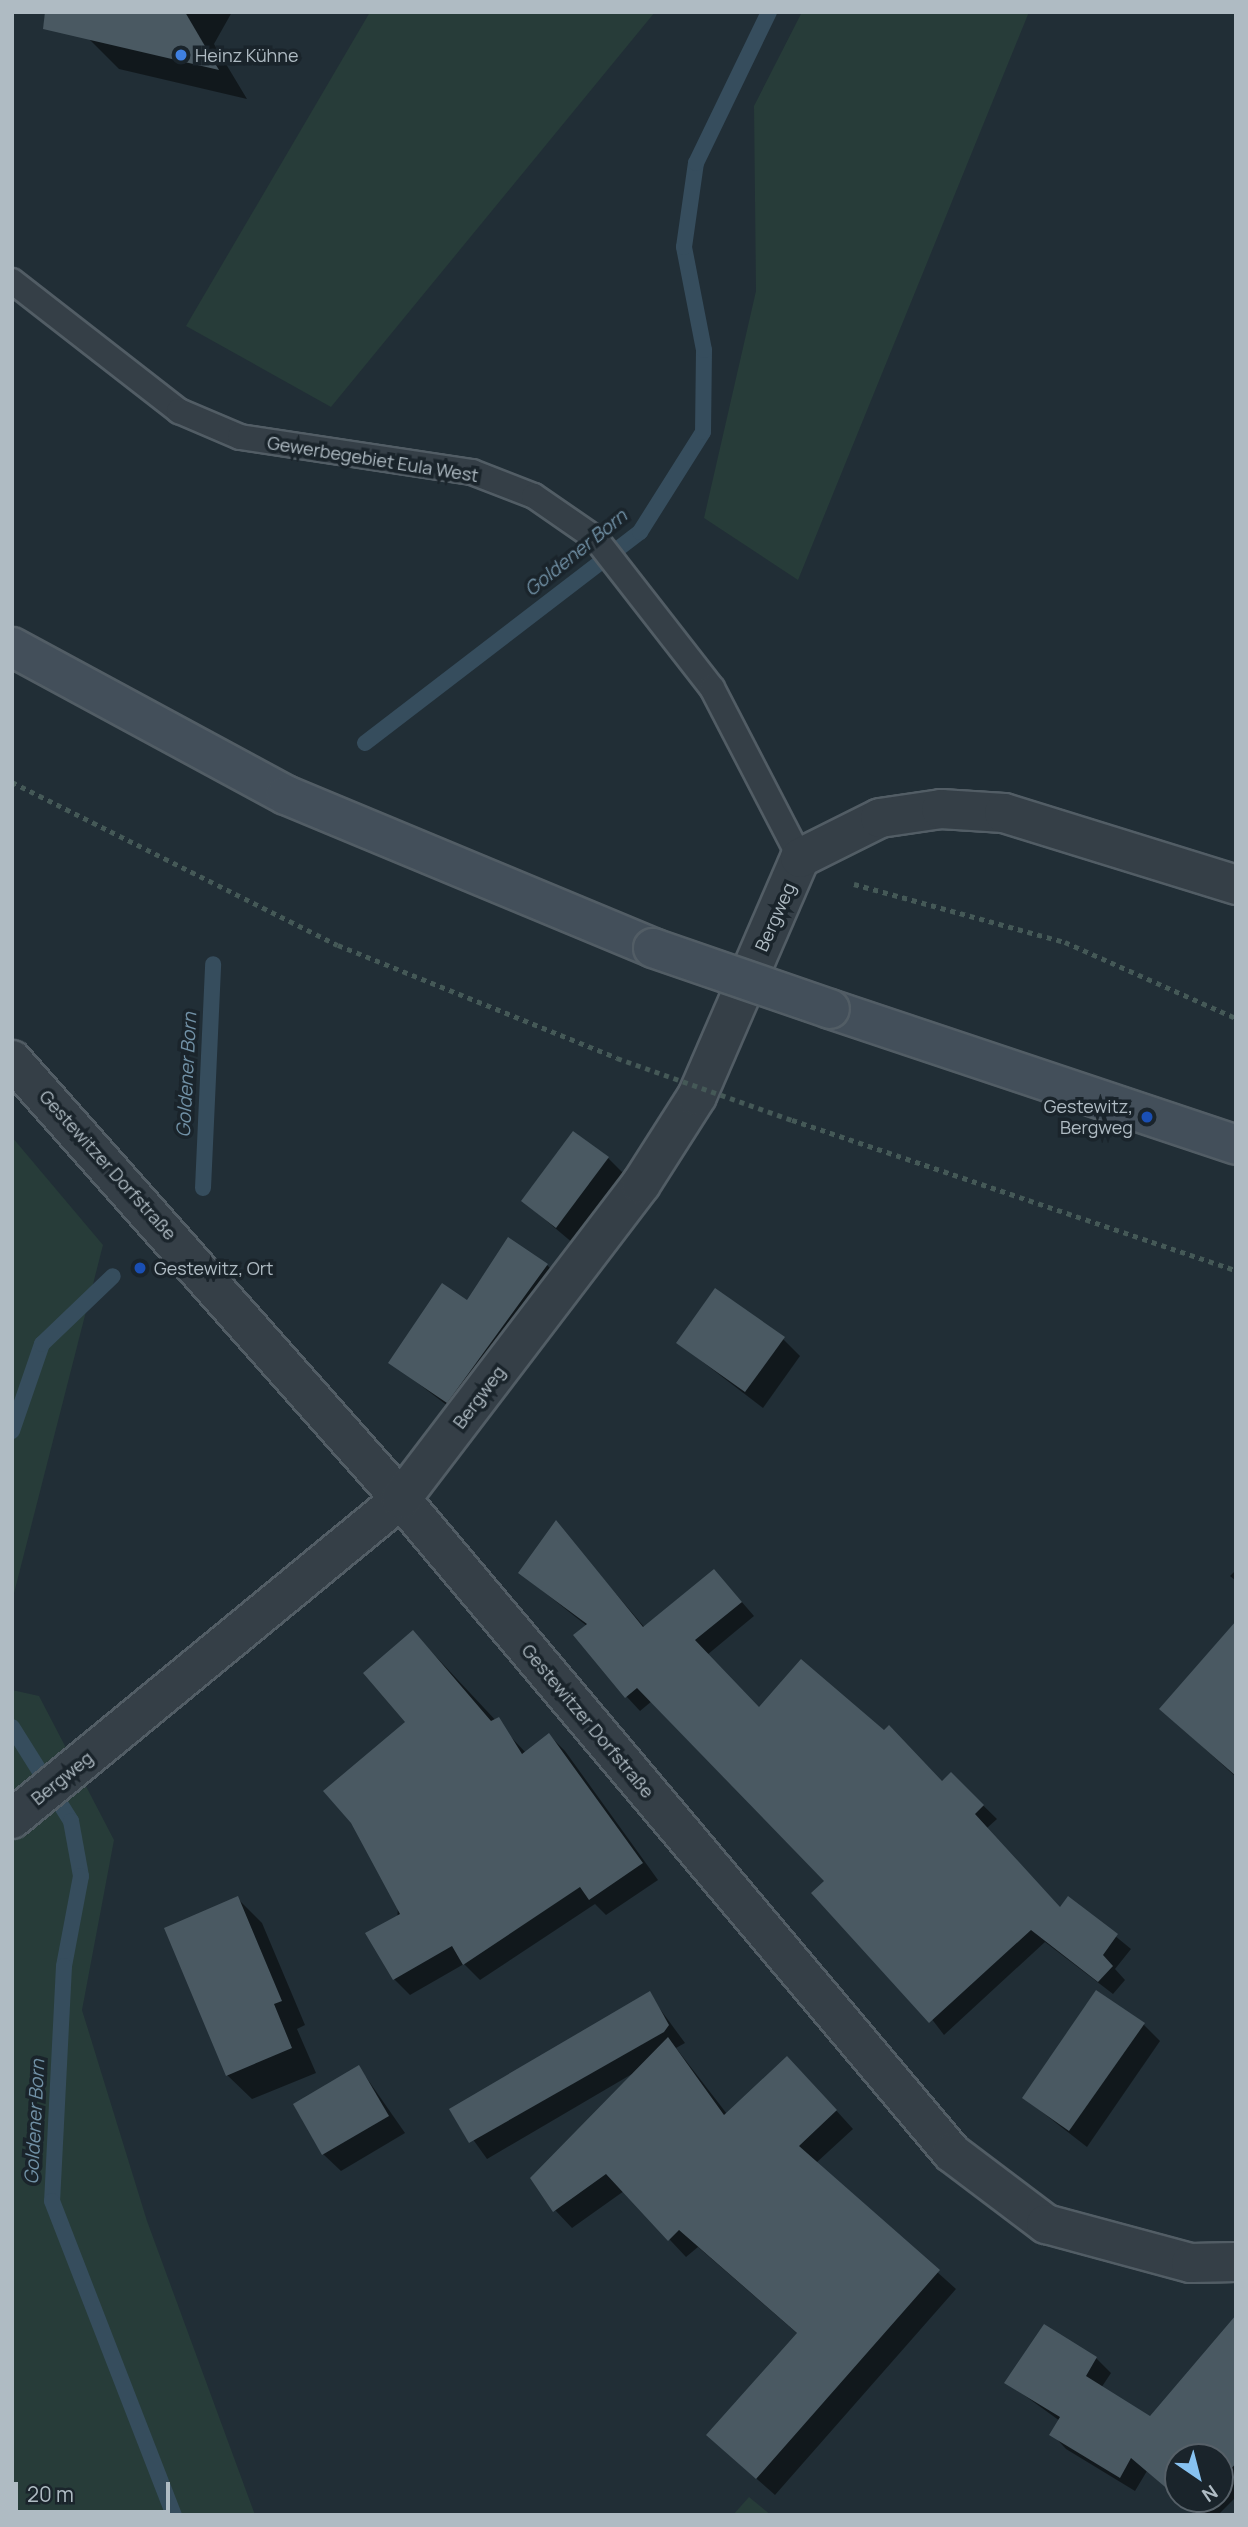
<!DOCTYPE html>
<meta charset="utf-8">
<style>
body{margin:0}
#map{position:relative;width:1248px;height:2527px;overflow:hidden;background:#212e36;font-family:Manrope,sans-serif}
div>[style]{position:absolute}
.green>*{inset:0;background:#273c39}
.shadow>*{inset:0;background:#0007}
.stream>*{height:16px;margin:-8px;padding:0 8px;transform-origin:8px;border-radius:8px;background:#364d5d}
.building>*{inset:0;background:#4a5962}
.path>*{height:4.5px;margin-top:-2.25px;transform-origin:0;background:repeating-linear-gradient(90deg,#455957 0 5px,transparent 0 10px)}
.roads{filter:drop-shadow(2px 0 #525d65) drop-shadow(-2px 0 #525d65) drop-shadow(0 2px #525d65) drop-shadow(0 -2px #525d65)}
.service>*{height:24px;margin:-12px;padding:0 12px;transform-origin:12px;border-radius:12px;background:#353f47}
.minor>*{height:38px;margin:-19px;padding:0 19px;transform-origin:19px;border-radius:19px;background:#353f47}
.secondary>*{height:38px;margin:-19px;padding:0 19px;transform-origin:19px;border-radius:19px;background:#434f5a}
.path-bridge>*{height:4.5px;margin-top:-2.25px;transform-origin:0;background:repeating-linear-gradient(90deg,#455957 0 5px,transparent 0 10px)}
.bridges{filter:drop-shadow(2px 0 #525d65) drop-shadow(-2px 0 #525d65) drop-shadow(0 2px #525d65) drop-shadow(0 -2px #525d65)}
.secondary-bridge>*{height:38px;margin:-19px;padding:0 19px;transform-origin:19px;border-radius:19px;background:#434f5a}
.dots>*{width:19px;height:19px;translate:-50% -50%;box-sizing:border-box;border:4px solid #1a242b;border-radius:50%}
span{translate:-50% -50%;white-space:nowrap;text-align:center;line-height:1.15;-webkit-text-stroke:7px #1a242b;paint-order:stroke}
.poi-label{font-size:18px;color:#afbbc3}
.left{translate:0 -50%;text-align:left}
.right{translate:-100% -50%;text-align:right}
.street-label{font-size:18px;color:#afbbc3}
.water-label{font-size:19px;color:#7191a6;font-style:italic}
.frame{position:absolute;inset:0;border:14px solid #afbbc3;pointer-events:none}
.north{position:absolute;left:1164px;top:2443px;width:70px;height:70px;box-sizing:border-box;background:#1a242b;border:2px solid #566068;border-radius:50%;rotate:145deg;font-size:19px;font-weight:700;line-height:28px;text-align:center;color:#afbbc3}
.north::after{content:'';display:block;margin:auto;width:24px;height:32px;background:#87c2f1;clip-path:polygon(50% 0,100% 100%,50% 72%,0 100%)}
.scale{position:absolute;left:14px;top:2482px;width:156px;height:32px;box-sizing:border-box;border:4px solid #afbbc3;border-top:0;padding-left:9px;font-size:21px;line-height:24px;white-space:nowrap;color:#afbbc3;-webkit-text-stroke:5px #1a242b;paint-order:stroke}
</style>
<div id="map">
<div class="green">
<div style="clip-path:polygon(370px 12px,655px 12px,331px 407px,186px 326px)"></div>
<div style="clip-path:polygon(802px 12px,1029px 12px,798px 580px,704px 518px,756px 291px,754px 106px)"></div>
<div style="clip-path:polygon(12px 1137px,103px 1245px,12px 1601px)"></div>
<div style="clip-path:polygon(12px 1690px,39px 1696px,114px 1840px,82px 2010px,147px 2221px,255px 2515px,12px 2515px)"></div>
<div style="clip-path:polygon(749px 2497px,771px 2515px,733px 2515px)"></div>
</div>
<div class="shadow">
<div style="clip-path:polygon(86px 12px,232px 12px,214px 44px,247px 99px,119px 69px,88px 38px)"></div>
<div style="clip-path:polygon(608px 1158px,625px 1175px,574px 1244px,523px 1201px)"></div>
<div style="clip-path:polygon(547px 1265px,564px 1282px,465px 1419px,390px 1362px,467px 1302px)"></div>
<div style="clip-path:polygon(783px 1339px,800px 1356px,763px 1408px,678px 1343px)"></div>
<div style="clip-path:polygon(556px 1523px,645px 1628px,727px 1585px,754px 1616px,707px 1655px,759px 1709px,942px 1783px,951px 1774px,997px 1819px,987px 1828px,1060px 1909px,1069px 1898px,1131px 1949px,1115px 1969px,1125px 1980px,1113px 1994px,1045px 1942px,944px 2035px,826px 1881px,652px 1701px,640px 1711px,627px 1697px,576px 1635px,587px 1626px,520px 1573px)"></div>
<div style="clip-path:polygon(1236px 1570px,1236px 1581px,1230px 1576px)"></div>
<div style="clip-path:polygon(1236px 1623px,1236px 1777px,1161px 1709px)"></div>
<div style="clip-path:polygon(413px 1632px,526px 1753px,549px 1735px,565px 1751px,658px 1880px,606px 1915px,595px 1904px,480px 1980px,464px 1964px,410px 1995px,394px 1979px)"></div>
<div style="clip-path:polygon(237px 1898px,262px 1923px,305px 2025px,297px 2029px,316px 2073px,252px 2099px,227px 2075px)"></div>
<div style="clip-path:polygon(649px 1994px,685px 2043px,676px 2048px,727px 2114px,805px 2076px,853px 2129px,816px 2163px,956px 2289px,775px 2495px,726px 2452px,798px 2334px,698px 2247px,686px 2257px,624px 2191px,572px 2228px,555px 2210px,632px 2074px,487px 2159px,452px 2110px)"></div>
<div style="clip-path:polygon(1143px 2024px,1160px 2041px,1087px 2147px,1024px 2098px)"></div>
<div style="clip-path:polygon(359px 2067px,405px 2133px,341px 2171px,323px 2154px)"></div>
<div style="clip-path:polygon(1236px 2320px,1236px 2497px,1218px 2515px,1197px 2515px,1179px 2499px,1220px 2499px,1220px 2457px,1178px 2457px,1178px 2498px,1147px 2471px,1135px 2491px,1066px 2449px,1052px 2434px,1060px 2421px,1006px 2382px,1045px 2327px,1096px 2358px,1111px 2373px,1101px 2388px,1150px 2418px)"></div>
</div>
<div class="stream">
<div style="left:365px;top:743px;width:347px;rotate:-37.5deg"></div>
<div style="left:640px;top:532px;width:118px;rotate:-57.8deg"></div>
<div style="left:703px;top:432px;width:82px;rotate:-89.3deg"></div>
<div style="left:704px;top:350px;width:105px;rotate:-101deg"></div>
<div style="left:684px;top:247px;width:85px;rotate:-81.9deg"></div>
<div style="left:696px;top:163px;width:168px;rotate:-64.2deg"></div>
<div style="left:203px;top:1188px;width:224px;rotate:-87.4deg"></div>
<div style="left:12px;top:1431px;width:92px;rotate:-71deg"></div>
<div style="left:42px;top:1344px;width:98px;rotate:-43.8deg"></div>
<div style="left:12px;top:1727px;width:111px;rotate:57.9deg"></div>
<div style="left:71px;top:1821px;width:56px;rotate:79.7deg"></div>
<div style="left:81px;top:1876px;width:92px;rotate:100.7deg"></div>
<div style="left:64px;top:1966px;width:235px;rotate:92.9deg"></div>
<div style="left:52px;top:2201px;width:337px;rotate:68.8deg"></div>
</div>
<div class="building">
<div style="clip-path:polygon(45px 12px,185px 12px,219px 70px,43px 29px)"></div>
<div style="clip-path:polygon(573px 1131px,609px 1157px,556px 1228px,521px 1201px)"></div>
<div style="clip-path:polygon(508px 1237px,548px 1264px,447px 1403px,388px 1363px,442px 1283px,467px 1300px)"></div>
<div style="clip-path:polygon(715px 1288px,785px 1337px,745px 1392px,676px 1343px)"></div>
<div style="clip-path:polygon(556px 1520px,643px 1627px,714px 1569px,742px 1602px,695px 1640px,759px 1707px,801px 1659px,884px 1730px,889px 1725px,942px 1781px,951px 1772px,984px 1805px,975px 1814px,1060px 1907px,1068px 1896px,1118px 1934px,1103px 1955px,1113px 1966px,1098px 1982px,1031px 1930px,929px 2023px,811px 1893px,824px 1881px,637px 1688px,625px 1698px,573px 1635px,587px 1624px,518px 1573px)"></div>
<div style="clip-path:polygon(1236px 1621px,1236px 1776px,1159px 1709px)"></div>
<div style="clip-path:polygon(413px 1630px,491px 1721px,499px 1717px,522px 1754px,549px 1733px,643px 1863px,589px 1900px,580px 1887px,463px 1965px,452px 1946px,393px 1980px,365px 1933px,400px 1914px,351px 1823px,323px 1791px,405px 1722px,363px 1673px)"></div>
<div style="clip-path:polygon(238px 1896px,282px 2001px,274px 2004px,292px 2048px,226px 2076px,164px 1928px)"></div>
<div style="clip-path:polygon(1096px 1990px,1145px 2023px,1069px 2131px,1022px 2098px)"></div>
<div style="clip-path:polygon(650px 1991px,669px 2025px,664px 2032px,469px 2143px,449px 2109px)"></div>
<div style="clip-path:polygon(668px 2037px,724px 2115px,787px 2056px,837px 2110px,799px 2146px,940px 2270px,756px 2479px,706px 2435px,797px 2333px,679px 2230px,668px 2241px,606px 2174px,553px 2212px,530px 2178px)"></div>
<div style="clip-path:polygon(359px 2065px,389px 2116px,322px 2155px,293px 2104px)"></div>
<div style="clip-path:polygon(1236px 2315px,1236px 2463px,1220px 2482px,1220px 2457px,1178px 2457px,1178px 2498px,1131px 2458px,1120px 2478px,1049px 2435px,1060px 2417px,1004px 2383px,1044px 2324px,1097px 2357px,1086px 2376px,1150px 2416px)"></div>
<div style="clip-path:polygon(1179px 2499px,1205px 2499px,1194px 2512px)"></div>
</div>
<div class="path">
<div style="left:12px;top:782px;width:364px;rotate:26.6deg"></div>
<div style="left:338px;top:945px;width:301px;rotate:22deg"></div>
<div style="left:854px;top:884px;width:219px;rotate:15.4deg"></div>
<div style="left:1065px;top:942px;width:187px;rotate:24deg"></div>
<div style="left:1235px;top:1070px;width:1px"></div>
<div style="left:792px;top:1120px;width:469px;rotate:18.7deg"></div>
</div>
<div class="roads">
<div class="service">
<div style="left:12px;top:281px;width:212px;rotate:37.9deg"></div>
<div style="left:179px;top:411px;width:66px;rotate:23.1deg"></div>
<div style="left:240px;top:437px;width:235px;rotate:8.6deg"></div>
<div style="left:472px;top:472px;width:66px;rotate:21.2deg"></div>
<div style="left:534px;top:496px;width:75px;rotate:34.7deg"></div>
<div style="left:596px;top:539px;width:189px;rotate:52.1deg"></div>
<div style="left:712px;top:688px;width:191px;rotate:62.6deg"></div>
</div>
<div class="minor">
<div style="left:12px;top:1060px;width:587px;rotate:48.46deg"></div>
<div style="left:401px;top:1499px;width:855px;rotate:49.89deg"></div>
<div style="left:952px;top:2153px;width:118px;rotate:37.1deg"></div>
<div style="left:1046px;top:2224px;width:150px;rotate:15.1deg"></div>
<div style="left:1191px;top:2263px;width:45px;rotate:-1.3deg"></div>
<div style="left:12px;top:1819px;width:504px;rotate:-39.44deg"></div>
<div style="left:401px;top:1499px;width:396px;rotate:-52.7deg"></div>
<div style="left:641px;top:1184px;width:104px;rotate:-57.5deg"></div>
<div style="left:697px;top:1096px;width:259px;rotate:-66.6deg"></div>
<div style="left:800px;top:858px;width:89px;rotate:-26.6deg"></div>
<div style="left:880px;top:818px;width:62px;rotate:-8.4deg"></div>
<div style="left:941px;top:809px;width:63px;rotate:3.6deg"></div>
<div style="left:1004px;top:813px;width:243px;rotate:17.2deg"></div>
</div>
<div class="secondary">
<div style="left:12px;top:647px;width:311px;rotate:28.4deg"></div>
<div style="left:286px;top:795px;width:398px;rotate:22.6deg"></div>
<div style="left:830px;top:1009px;width:428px;rotate:18.5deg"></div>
</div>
</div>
<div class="path-bridge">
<div style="left:617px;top:1058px;width:186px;rotate:19.5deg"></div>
</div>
<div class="bridges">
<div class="secondary-bridge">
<div style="left:653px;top:948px;width:187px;rotate:19deg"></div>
</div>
</div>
<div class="dots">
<div style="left:181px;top:55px;background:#3f7fe0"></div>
<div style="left:1147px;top:1117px;background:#1a4fb4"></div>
<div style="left:140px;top:1268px;background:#1a4fb4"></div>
</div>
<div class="poi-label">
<span class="left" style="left:195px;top:55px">Heinz Kühne</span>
<span class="right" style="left:1133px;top:1117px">Gestewitz,<br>Bergweg</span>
<span class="left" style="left:154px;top:1268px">Gestewitz, Ort</span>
</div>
<div class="street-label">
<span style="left:373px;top:459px;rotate:9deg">Gewerbegebiet Eula West</span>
<span style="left:775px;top:917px;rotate:-66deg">Bergweg</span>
<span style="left:108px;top:1165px;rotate:48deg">Gestewitzer Dorfstraße</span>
<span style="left:479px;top:1397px;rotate:-53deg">Bergweg</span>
<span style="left:588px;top:1721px;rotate:50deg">Gestewitzer Dorfstraße</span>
<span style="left:62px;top:1778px;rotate:-39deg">Bergweg</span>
</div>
<div class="water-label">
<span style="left:576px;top:553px;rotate:-39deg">Goldener Born</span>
<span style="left:187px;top:1075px;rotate:-87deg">Goldener Born</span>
<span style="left:35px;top:2122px;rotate:-87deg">Goldener Born</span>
</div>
<div class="frame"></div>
<div class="north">N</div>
<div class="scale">20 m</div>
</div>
